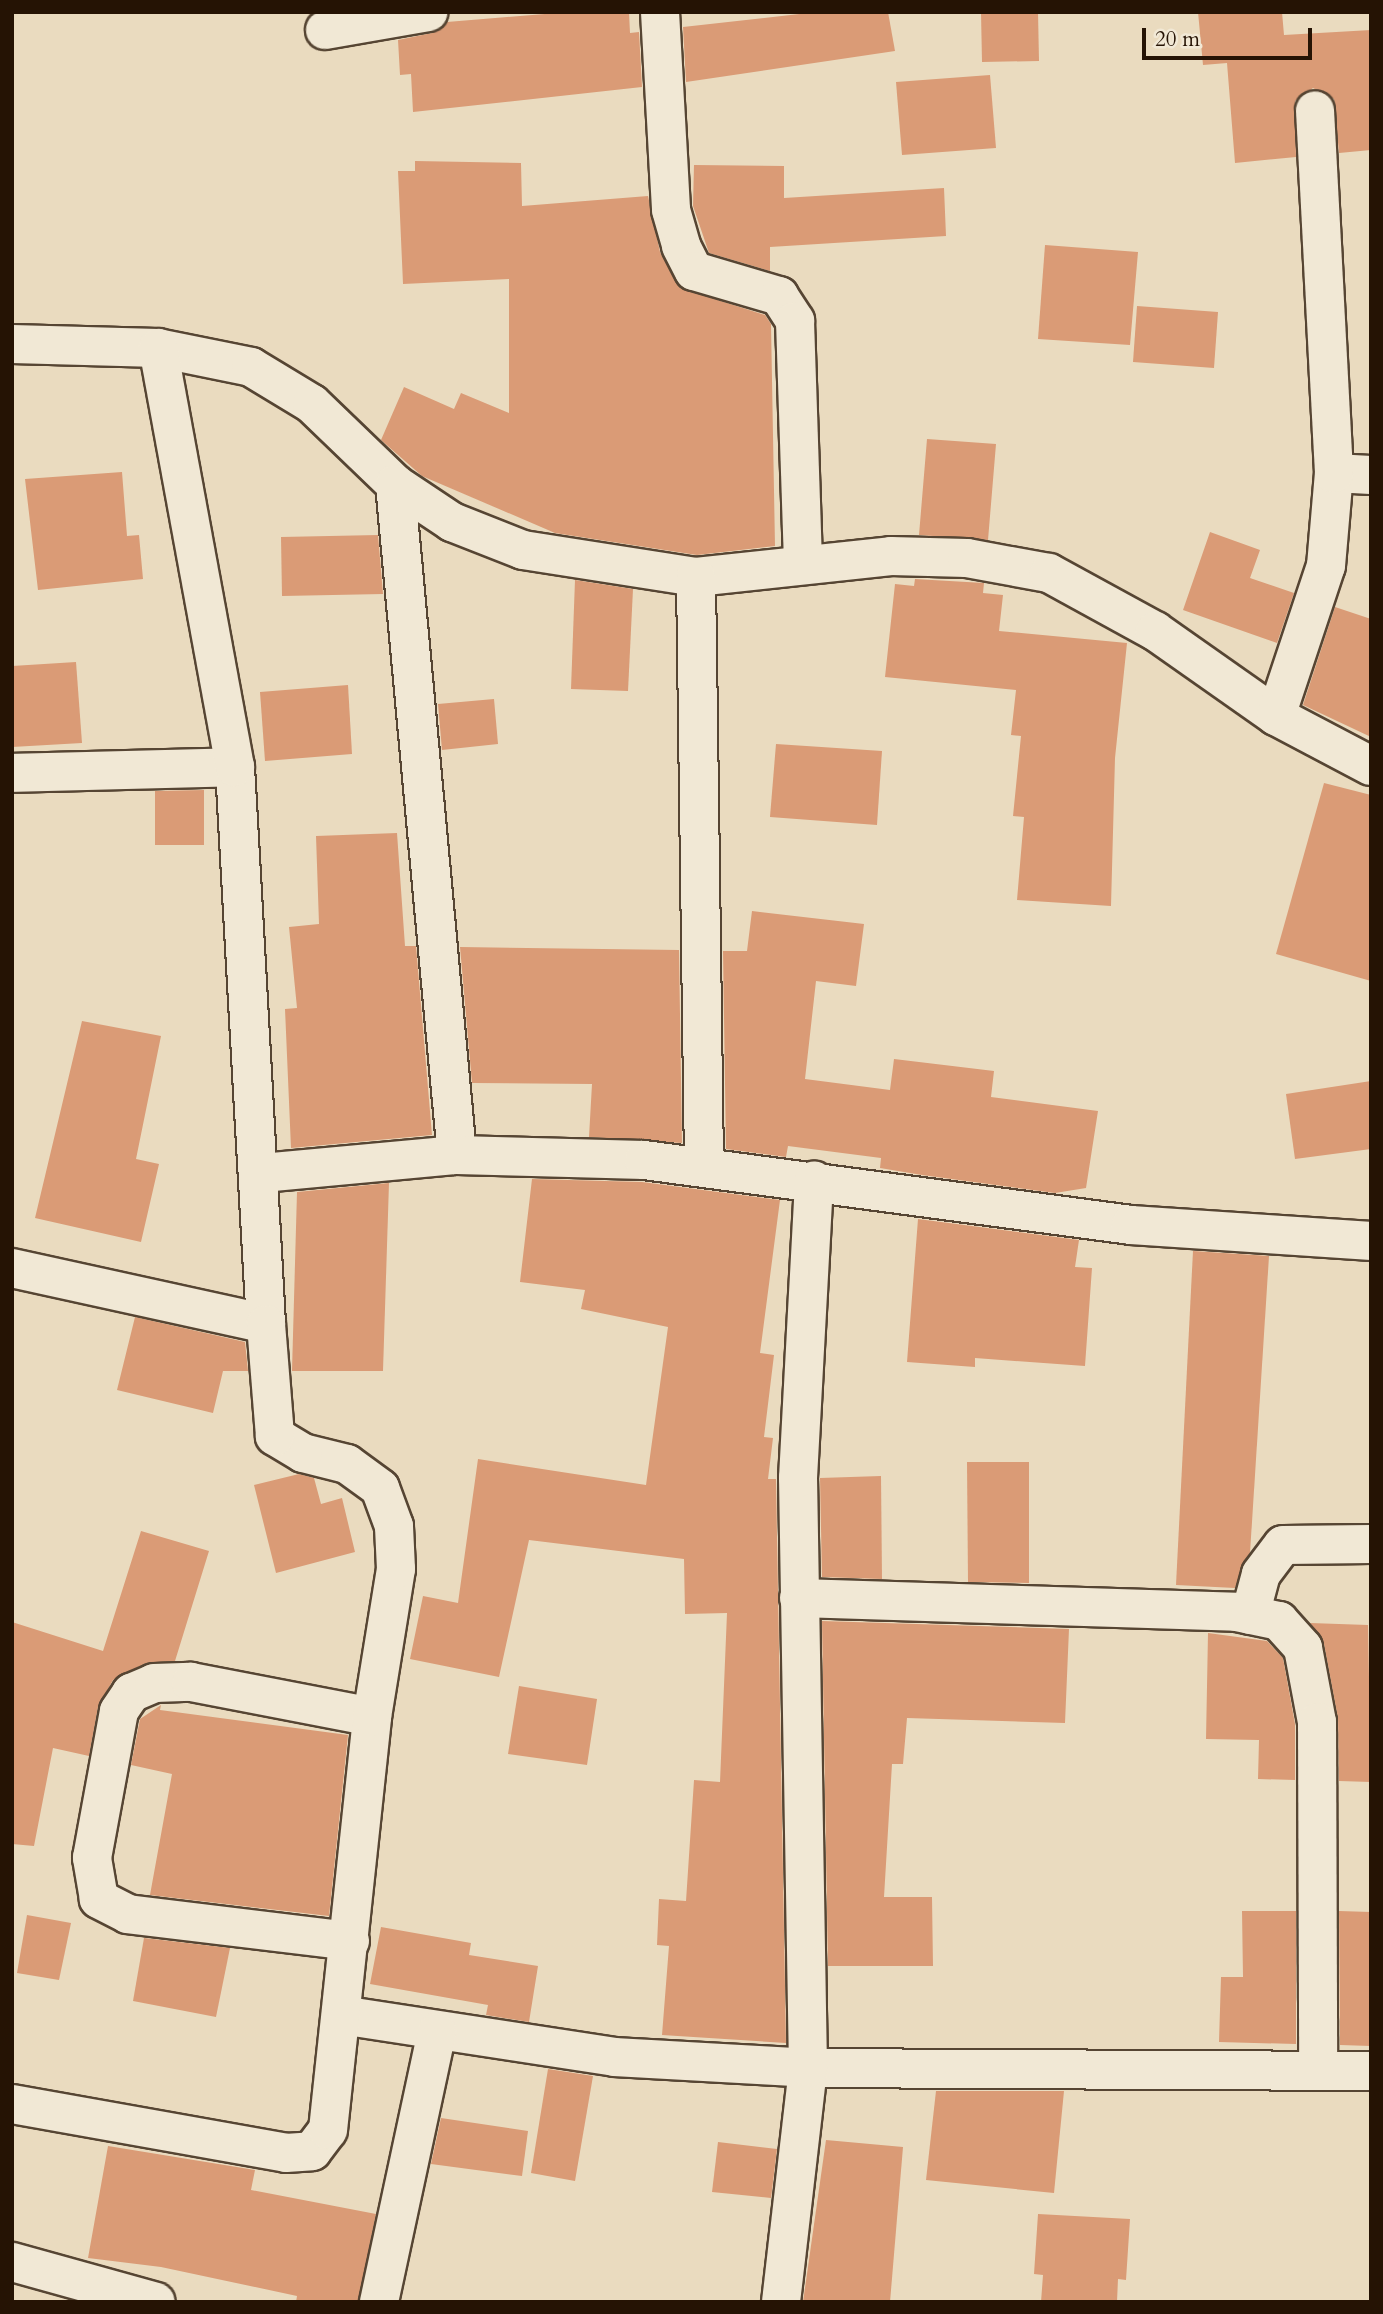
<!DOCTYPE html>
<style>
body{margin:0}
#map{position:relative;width:1383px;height:2314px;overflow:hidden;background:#eadbbf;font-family:Cardo,serif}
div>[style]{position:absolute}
.building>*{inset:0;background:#da9b76}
.roads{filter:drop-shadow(2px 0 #564533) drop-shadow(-2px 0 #564533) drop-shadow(0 2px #564533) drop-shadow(0 -2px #564533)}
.minor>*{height:38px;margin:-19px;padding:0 19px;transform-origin:19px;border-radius:19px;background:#f1e8d5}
span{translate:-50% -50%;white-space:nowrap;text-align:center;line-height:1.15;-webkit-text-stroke:7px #f1e8d5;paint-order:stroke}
.frame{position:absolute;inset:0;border:14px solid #251304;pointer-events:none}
.scale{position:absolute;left:1142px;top:28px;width:170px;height:32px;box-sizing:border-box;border:4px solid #251304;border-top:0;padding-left:9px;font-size:21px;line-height:24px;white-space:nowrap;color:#251304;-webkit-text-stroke:5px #f1e8d5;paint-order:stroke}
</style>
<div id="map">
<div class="building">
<div style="clip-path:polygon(569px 12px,629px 12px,630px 33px,639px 32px,642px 87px,413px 112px,411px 74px,400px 75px,398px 40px,432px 33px,447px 22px)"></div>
<div style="clip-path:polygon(817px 12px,888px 12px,895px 51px,686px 82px,683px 27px)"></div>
<div style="clip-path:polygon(981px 12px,1038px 12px,1039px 61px,982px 62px)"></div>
<div style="clip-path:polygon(1198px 12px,1282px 12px,1284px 35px,1371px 30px,1371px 150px,1339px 153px,1334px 99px,1313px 88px,1295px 101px,1296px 157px,1235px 163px,1227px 63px,1203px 65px)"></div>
<div style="clip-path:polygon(990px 75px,996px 148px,902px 155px,896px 82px)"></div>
<div style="clip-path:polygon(415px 161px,521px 163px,522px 206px,648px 196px,660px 252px,680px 288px,765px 315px,771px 324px,775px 546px,697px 555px,555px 533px,422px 476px,381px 440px,404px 387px,454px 409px,461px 393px,509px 413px,509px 279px,403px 284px,398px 171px,415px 171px)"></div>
<div style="clip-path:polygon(694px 165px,784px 166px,784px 198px,944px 188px,946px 236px,770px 247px,770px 271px,709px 253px,693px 206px)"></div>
<div style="clip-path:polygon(1045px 245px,1138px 252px,1130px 345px,1038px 339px)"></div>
<div style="clip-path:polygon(1137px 306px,1218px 312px,1214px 368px,1133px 362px)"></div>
<div style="clip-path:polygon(927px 439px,996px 444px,988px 540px,919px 535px)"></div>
<div style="clip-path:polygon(122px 472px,127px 536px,139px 535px,143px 579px,38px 590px,25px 479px)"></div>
<div style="clip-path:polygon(1210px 532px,1260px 550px,1250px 578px,1294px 593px,1277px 643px,1183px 610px)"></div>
<div style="clip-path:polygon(378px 535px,383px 594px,282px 596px,281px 537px)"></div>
<div style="clip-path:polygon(915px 579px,984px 583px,983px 593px,1003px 595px,999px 631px,1127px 643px,1115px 758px,1111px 906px,1017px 900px,1024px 817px,1013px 816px,1021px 736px,1011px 735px,1016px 690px,885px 677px,895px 584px,914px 586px)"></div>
<div style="clip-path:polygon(575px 580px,633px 589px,628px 691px,571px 689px)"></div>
<div style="clip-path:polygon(1335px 607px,1371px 619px,1371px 737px,1303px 705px)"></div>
<div style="clip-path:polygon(76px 662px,82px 743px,12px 747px,12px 666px)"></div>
<div style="clip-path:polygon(348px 685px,352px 754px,265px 761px,260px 692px)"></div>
<div style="clip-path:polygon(494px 699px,498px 744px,442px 750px,438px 704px)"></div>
<div style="clip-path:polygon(776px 744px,882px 751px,877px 825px,770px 817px)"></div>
<div style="clip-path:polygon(1324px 783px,1371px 795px,1371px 981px,1276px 954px)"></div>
<div style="clip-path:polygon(204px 790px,204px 845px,155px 845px,155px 791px)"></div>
<div style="clip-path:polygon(397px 833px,405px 946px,416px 946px,432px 1135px,291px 1148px,285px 1009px,297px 1008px,289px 927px,319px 924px,316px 836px)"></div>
<div style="clip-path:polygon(752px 911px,864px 924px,856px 986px,816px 981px,805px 1079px,890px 1090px,894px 1059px,994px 1071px,991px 1097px,1098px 1111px,1086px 1188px,1055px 1193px,922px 1175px,880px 1168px,881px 1158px,788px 1146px,786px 1157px,726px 1149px,723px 951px,747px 951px)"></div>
<div style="clip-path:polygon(460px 947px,679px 950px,682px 1143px,589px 1137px,592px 1084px,472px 1083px)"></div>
<div style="clip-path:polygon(82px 1021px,161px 1036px,136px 1159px,159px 1164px,141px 1242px,35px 1218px)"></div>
<div style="clip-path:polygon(1371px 1081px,1371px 1149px,1295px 1159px,1286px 1094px)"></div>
<div style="clip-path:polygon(532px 1179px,642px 1182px,780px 1200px,760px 1353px,774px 1355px,764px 1437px,773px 1438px,768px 1479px,776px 1479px,786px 2043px,662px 2035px,669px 1946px,657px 1945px,659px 1899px,686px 1901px,694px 1780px,720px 1782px,727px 1613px,685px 1614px,684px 1559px,529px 1540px,499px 1677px,410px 1659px,423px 1596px,458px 1603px,478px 1459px,646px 1485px,668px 1327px,581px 1309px,585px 1290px,520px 1282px)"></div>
<div style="clip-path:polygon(389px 1183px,383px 1371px,292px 1371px,297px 1192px)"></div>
<div style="clip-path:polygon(918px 1219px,1079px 1240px,1075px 1267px,1092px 1268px,1085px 1366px,975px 1358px,975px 1367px,907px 1362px)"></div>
<div style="clip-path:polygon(1193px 1251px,1269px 1256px,1250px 1553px,1235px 1588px,1176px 1585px)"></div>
<div style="clip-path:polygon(135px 1317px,245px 1342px,248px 1371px,223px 1371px,213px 1413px,117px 1390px)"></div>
<div style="clip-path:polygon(967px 1462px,1029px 1462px,1029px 1583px,968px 1582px)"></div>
<div style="clip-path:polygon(299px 1474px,314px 1478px,321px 1504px,342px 1498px,355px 1552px,276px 1573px,254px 1485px)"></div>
<div style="clip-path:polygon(881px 1476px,882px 1579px,822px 1577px,820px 1478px)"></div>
<div style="clip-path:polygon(141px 1531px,209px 1551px,175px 1661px,146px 1663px,113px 1680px,98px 1707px,89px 1756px,53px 1748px,34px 1846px,12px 1844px,12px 1622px,103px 1651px)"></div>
<div style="clip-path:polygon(822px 1621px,1069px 1629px,1065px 1723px,907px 1718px,903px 1764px,892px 1764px,884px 1897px,932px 1897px,933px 1966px,828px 1966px)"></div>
<div style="clip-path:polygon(1310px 1623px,1368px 1625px,1371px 1782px,1339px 1781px,1338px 1718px,1324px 1644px)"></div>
<div style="clip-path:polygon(1208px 1633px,1267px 1641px,1283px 1658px,1295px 1724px,1295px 1780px,1258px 1779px,1259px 1740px,1206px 1739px)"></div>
<div style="clip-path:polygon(519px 1686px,597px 1699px,587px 1765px,508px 1754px)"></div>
<div style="clip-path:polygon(161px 1705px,160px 1710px,348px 1735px,329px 1916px,150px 1895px,172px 1774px,131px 1765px,140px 1719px)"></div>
<div style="clip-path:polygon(1242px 1911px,1296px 1911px,1296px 2044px,1219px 2042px,1221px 1977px,1243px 1977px)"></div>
<div style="clip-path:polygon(1339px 1911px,1371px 1912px,1371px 2046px,1340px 2045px)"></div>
<div style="clip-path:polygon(27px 1915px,71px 1923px,59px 1980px,17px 1973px)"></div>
<div style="clip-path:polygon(381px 1927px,471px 1943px,469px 1955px,538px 1966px,529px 2022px,486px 2015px,488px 2005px,370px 1984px)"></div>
<div style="clip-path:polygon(144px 1938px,230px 1948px,216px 2017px,133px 2001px)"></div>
<div style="clip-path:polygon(548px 2069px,593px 2076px,575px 2181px,531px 2173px)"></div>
<div style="clip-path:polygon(936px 2091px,1064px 2091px,1054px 2193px,926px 2180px)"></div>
<div style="clip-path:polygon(441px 2118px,528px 2131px,522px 2176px,431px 2164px)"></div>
<div style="clip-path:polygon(826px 2140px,903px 2147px,890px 2302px,803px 2302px)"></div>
<div style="clip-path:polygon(718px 2142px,777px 2149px,771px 2198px,712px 2192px)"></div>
<div style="clip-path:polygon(108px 2146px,255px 2170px,251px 2190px,376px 2214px,358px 2302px,296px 2302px,297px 2296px,161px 2267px,88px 2258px)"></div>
<div style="clip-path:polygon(1038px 2214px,1130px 2219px,1126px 2280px,1118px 2279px,1117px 2302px,1041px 2302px,1043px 2275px,1034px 2274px)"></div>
</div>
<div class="roads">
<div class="minor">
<div style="left:660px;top:12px;width:198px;rotate:86.8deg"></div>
<div style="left:671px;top:210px;width:37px;rotate:74deg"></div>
<div style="left:681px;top:246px;width:28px;rotate:63deg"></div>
<div style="left:694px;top:271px;width:89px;rotate:16.4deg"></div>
<div style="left:779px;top:296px;width:30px;rotate:57deg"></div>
<div style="left:795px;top:321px;width:243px;rotate:88.1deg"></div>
<div style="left:325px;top:30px;width:105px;rotate:-9.9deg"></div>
<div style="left:12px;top:344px;width:146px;rotate:1.6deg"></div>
<div style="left:158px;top:348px;width:95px;rotate:11.5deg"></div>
<div style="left:251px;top:367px;width:71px;rotate:31.2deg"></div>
<div style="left:312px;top:404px;width:115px;rotate:43.9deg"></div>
<div style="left:395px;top:484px;width:69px;rotate:33.7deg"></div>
<div style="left:452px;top:522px;width:76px;rotate:21.5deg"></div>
<div style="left:523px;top:550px;width:175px;rotate:8.9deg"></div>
<div style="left:696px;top:577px;width:196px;rotate:-6.1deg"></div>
<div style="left:891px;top:556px;width:76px;rotate:1.5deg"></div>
<div style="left:967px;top:558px;width:83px;rotate:10.4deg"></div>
<div style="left:1049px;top:573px;width:121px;rotate:28.7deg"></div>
<div style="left:1155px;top:631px;width:148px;rotate:35.1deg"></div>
<div style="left:1276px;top:716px;width:107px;rotate:27.8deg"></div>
<div style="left:1334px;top:473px;width:37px;rotate:3deg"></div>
<div style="left:395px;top:484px;width:674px;rotate:84.72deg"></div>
<div style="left:696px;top:577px;width:590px;rotate:89.22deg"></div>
<div style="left:1276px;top:716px;width:158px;rotate:-71.6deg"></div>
<div style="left:1326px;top:566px;width:93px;rotate:-85.1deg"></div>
<div style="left:1334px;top:473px;width:363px;rotate:-93deg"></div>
<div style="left:12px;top:773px;width:223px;rotate:-1.5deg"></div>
<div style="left:262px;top:1173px;width:196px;rotate:-5.3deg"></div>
<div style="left:457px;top:1155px;width:187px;rotate:1.5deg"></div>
<div style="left:644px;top:1160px;width:491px;rotate:7.6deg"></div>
<div style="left:1131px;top:1225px;width:241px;rotate:3.8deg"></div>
<div style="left:12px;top:1268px;width:260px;rotate:12.4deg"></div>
<div style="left:266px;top:1324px;width:558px;rotate:-93.19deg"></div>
<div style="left:235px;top:767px;width:426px;rotate:-100.4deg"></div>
<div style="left:799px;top:1598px;width:437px;rotate:1.8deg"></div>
<div style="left:1236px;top:1612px;width:44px;rotate:11.8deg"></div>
<div style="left:1279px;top:1621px;width:36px;rotate:48deg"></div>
<div style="left:1303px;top:1648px;width:75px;rotate:79.3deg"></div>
<div style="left:1317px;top:1722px;width:348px;rotate:89.8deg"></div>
<div style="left:1250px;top:1615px;width:42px;rotate:-75deg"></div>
<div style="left:1261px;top:1574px;width:36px;rotate:-53deg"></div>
<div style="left:1283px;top:1545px;width:88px;rotate:-0.7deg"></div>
<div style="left:350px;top:1941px;width:224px;rotate:-173.1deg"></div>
<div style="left:128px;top:1914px;width:33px;rotate:-153deg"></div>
<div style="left:99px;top:1899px;width:42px;rotate:-99.7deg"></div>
<div style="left:92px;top:1858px;width:149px;rotate:-79.6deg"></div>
<div style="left:119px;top:1711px;width:22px;rotate:-56deg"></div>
<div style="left:131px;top:1693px;width:25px;rotate:-23deg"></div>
<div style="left:154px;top:1683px;width:37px;rotate:-2deg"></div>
<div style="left:191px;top:1682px;width:184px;rotate:10.9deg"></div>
<div style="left:341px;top:2015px;width:276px;rotate:8.7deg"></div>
<div style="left:614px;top:2057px;width:194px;rotate:3.2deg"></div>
<div style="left:808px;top:2068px;width:563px;rotate:0.31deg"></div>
<div style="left:12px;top:2104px;width:278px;rotate:10.1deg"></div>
<div style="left:286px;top:2153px;width:26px;rotate:-4deg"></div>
<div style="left:312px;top:2151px;width:26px;rotate:-53deg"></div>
<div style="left:328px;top:2130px;width:415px;rotate:-83.9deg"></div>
<div style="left:372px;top:1717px;width:150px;rotate:-80.8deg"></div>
<div style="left:396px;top:1569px;width:43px;rotate:-92.7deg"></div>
<div style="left:394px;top:1526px;width:40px;rotate:-110.2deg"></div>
<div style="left:380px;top:1488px;width:41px;rotate:-144deg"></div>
<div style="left:347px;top:1464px;width:45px;rotate:-166deg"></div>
<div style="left:303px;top:1453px;width:33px;rotate:-149deg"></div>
<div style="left:275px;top:1436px;width:112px;rotate:-94.6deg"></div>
<div style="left:12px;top:2262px;width:149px;rotate:15.5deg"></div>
<div style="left:379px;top:2302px;width:276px;rotate:-77.9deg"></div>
<div style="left:781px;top:2302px;width:236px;rotate:-83.4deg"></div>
<div style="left:808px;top:2068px;width:590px;rotate:-90.97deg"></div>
<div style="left:798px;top:1478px;width:298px;rotate:-86.9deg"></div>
</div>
</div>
<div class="frame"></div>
<div class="scale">20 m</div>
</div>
